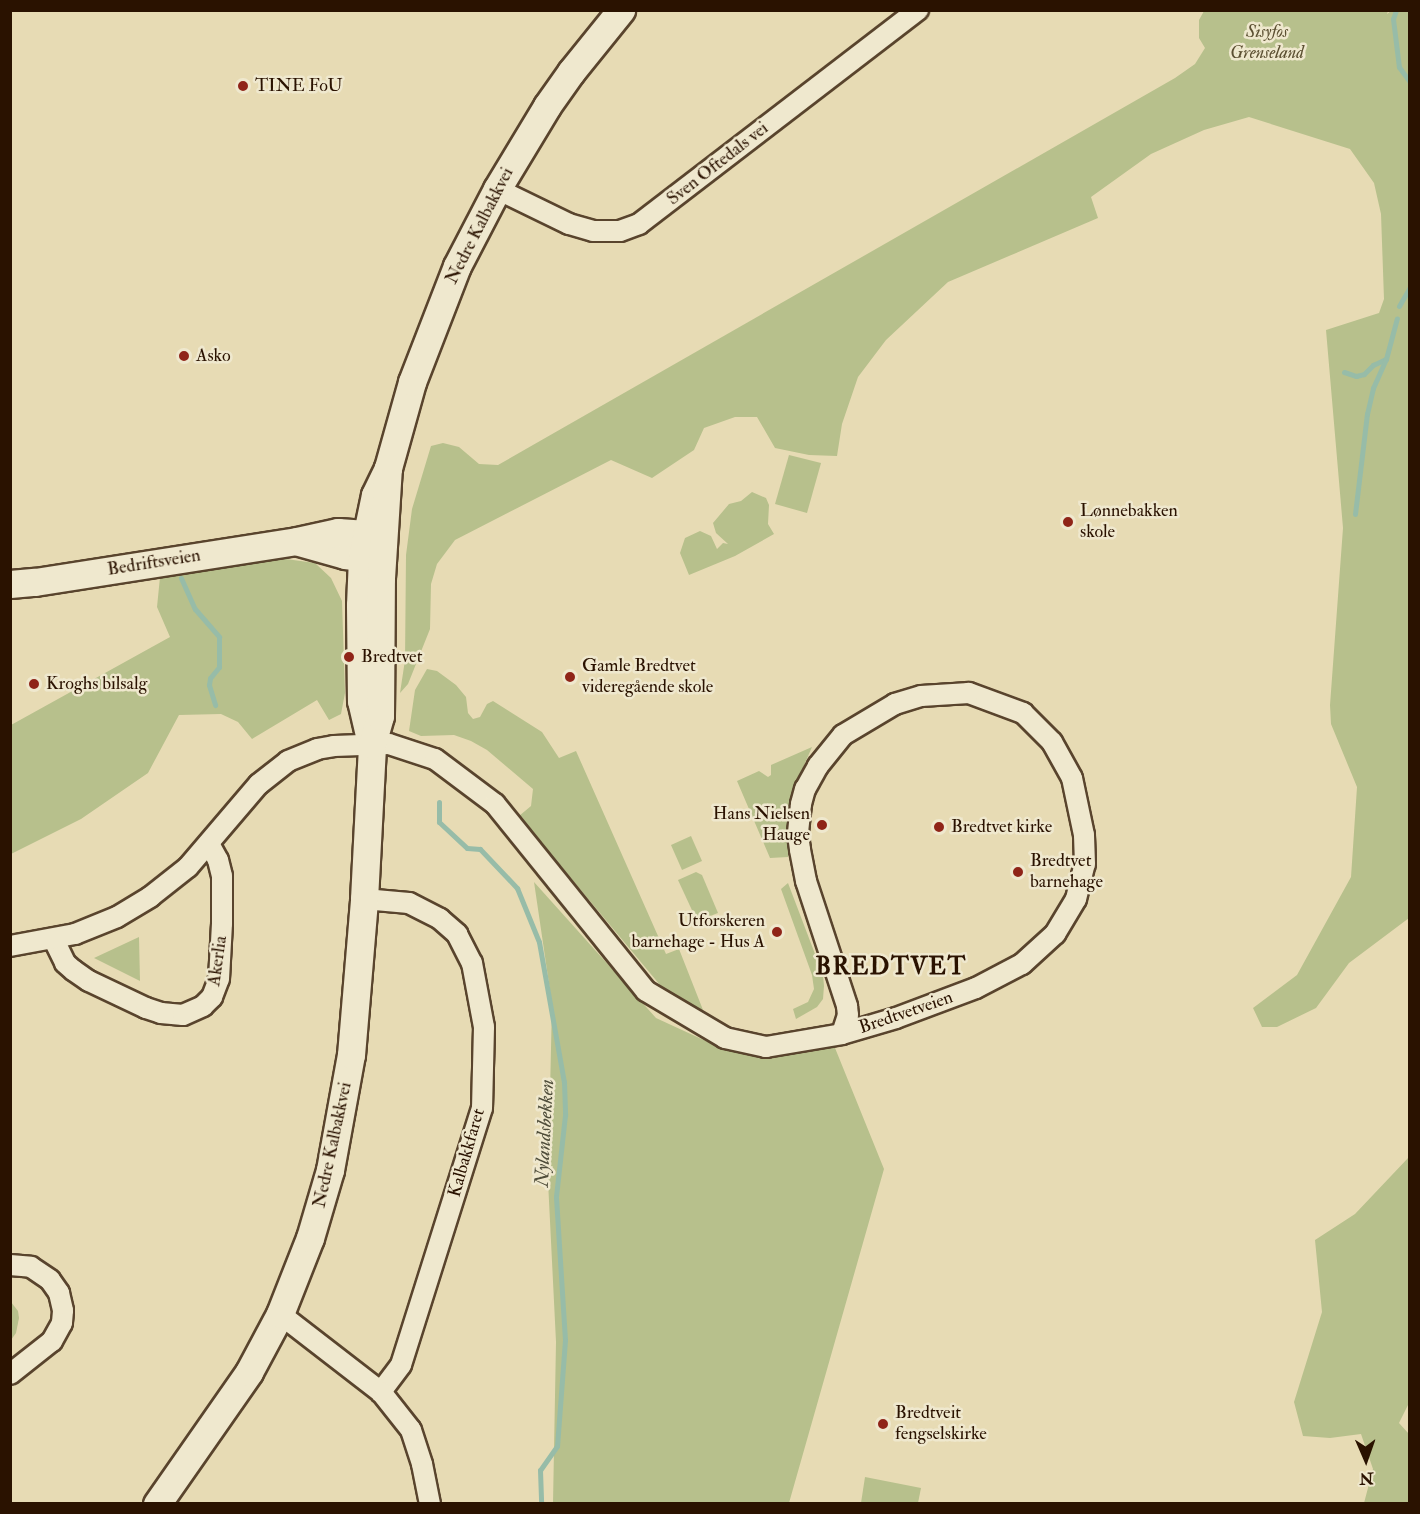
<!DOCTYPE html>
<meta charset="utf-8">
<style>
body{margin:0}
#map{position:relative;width:1420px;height:1514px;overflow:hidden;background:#e7dbb4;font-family:"IM FELL Double Pica",serif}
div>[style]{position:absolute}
.green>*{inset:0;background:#b7c08c}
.stream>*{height:5px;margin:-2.5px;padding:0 2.5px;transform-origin:2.5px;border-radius:2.5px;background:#97bca8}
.roads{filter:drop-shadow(2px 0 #59442d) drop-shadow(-2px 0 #59442d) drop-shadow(0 2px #59442d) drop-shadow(0 -2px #59442d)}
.street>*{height:20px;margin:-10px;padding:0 10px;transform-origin:10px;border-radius:10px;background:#efe8ce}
.secondary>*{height:27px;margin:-13.5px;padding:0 13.5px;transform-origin:13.5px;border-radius:13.5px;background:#efe8ce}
.dots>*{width:16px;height:16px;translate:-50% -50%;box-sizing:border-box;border:3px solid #efe8ce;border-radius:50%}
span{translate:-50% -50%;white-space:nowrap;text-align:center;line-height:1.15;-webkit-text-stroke:5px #efe8ce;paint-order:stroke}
.park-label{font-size:18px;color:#5b4f31;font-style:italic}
.poi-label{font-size:18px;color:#2a1200}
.left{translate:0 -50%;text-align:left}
.right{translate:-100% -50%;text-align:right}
.street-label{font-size:18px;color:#2a1200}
.water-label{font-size:20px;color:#504e3b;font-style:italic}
.district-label{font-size:24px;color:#2a1200;font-weight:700;letter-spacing:1.5px}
.frame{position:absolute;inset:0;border:12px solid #2a1200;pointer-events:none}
.north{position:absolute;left:1336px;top:1430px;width:60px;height:60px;-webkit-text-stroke:4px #efe8ce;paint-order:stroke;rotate:178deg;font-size:16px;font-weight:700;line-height:24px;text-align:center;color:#2a1200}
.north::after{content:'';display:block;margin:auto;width:21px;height:27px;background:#2a1200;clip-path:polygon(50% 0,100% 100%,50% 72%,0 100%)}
</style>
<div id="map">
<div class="green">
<div style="clip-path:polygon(1204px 11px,1388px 11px,1387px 14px,1391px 11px,1409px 11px,1409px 918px,1349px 963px,1316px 1008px,1277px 1027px,1262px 1027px,1253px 1008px,1297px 975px,1351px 877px,1357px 787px,1331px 724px,1330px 705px,1343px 528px,1326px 330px,1379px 313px,1384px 299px,1381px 214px,1374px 183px,1350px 149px,1249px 117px,1204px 130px,1151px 154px,1091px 197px,1098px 218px,948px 282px,886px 340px,858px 377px,842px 424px,837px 456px,809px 455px,775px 448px,757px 417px,735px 417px,704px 428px,694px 450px,652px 478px,611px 460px,455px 540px,437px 564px,431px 584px,430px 629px,408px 684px,400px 693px,405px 660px,406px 555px,412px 509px,431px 446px,443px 443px,459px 447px,479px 464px,498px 465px,1175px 78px,1195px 64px,1205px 48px,1199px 38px,1199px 20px)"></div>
<div style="clip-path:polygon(789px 455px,821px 463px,807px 513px,775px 504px)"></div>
<div style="clip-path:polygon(752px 492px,766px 498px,769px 505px,768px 524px,774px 534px,735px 556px,689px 575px,680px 553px,685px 538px,700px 531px,711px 536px,717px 549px,723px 543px,728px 544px,716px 533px,713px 523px,729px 504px,741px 501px)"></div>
<div style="clip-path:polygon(286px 559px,315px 563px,331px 578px,342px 601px,345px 693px,341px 714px,329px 720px,317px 700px,252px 739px,238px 722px,221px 714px,179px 715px,148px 773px,81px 819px,11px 854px,11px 725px,170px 637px,157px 607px,160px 577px,251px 562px)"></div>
<div style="clip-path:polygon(427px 669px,437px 671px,456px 685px,466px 697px,468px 713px,473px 719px,480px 717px,487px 704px,493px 701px,542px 732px,559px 758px,576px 751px,666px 954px,679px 949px,703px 1010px,678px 999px,660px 985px,519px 816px,531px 806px,533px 789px,487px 750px,471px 741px,454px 735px,421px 736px,409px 731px,415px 690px)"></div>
<div style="clip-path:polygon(812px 747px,799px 777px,788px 815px,788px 857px,770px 858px,737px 781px,759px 771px,768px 777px,771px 775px,771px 765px)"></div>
<div style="clip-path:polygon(691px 836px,702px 861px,682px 870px,671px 845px)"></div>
<div style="clip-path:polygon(696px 872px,702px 875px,718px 913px,697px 921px,678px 880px)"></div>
<div style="clip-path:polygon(534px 882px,656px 1018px,721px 1048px,763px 1054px,833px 1043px,884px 1169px,789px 1503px,553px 1503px,556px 1342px,548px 1181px,552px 1004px)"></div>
<div style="clip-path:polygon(788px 883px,823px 975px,824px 986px,823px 999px,817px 1007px,796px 1019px,793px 1009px,808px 1002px,814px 989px,812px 975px,781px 889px)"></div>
<div style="clip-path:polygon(139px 937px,140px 981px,94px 958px)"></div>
<div style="clip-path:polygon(1409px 1157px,1410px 1401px,1399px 1423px,1409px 1434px,1409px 1503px,1364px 1503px,1373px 1469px,1361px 1434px,1330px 1438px,1303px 1436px,1294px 1402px,1322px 1312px,1315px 1240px,1355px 1214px)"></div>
<div style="clip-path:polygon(11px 1302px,18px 1311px,19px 1318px,16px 1333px,11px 1340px)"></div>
<div style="clip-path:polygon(865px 1477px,921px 1488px,918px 1503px,861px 1503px)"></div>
</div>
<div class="stream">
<div style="left:1396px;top:10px;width:9px;rotate:108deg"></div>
<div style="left:1393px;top:19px;width:48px;rotate:82.9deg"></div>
<div style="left:1399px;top:67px;width:19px;rotate:54deg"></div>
<div style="left:1399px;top:306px;width:22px;rotate:-60deg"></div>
<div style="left:1344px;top:372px;width:13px;rotate:18deg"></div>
<div style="left:1356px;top:376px;width:8px;rotate:-14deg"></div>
<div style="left:1364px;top:374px;width:13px;rotate:-45deg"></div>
<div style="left:1373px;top:365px;width:14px;rotate:-25deg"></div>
<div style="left:1386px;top:359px;width:42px;rotate:-75deg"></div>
<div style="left:1355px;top:514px;width:101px;rotate:-83.2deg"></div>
<div style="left:1367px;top:414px;width:27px;rotate:-77deg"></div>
<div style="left:1373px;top:388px;width:32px;rotate:-66deg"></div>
<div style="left:181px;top:578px;width:34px;rotate:66deg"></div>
<div style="left:195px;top:609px;width:37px;rotate:49deg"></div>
<div style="left:219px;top:637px;width:30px;rotate:90deg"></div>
<div style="left:219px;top:667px;width:14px;rotate:129deg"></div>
<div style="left:210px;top:678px;width:7px;rotate:98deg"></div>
<div style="left:209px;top:685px;width:21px;rotate:73deg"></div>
<div style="left:439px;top:802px;width:20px;rotate:90deg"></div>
<div style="left:439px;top:822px;width:38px;rotate:43deg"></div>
<div style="left:467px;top:848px;width:13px;rotate:4deg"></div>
<div style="left:480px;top:849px;width:54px;rotate:46.5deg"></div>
<div style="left:517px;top:888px;width:58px;rotate:67.8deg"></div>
<div style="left:539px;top:942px;width:142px;rotate:79.9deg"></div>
<div style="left:564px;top:1082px;width:33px;rotate:88deg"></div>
<div style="left:565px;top:1115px;width:82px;rotate:96.3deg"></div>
<div style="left:556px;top:1197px;width:143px;rotate:86.4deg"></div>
<div style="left:565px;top:1340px;width:106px;rotate:94.3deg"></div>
<div style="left:557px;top:1446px;width:29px;rotate:125deg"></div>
<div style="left:540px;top:1470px;width:34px;rotate:88deg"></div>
</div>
<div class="roads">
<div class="street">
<div style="left:497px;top:189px;width:80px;rotate:25.9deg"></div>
<div style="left:569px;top:224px;width:25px;rotate:16deg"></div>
<div style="left:593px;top:231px;width:27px"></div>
<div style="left:620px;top:231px;width:20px;rotate:-20deg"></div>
<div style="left:639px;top:224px;width:352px;rotate:-37.5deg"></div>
<div style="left:364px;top:899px;width:45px;rotate:5.1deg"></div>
<div style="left:409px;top:903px;width:35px;rotate:27deg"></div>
<div style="left:440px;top:919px;width:23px;rotate:41deg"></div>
<div style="left:457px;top:934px;width:33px;rotate:63deg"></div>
<div style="left:472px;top:963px;width:65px;rotate:79.4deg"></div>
<div style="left:484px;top:1027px;width:81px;rotate:91.4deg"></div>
<div style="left:482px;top:1108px;width:269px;rotate:107.5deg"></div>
<div style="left:401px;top:1365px;width:34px;rotate:127deg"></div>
<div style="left:54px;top:940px;width:25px;rotate:64deg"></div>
<div style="left:65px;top:963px;width:11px;rotate:41deg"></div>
<div style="left:73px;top:970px;width:19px;rotate:35deg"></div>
<div style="left:89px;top:981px;width:63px;rotate:25.3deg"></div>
<div style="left:146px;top:1008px;width:16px;rotate:18deg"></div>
<div style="left:161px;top:1013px;width:22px;rotate:5deg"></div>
<div style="left:183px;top:1015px;width:22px;rotate:-24deg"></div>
<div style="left:203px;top:1006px;width:13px;rotate:-45deg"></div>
<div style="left:212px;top:997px;width:19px;rotate:-69deg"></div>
<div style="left:219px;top:979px;width:56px;rotate:-86.9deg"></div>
<div style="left:222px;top:923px;width:47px;rotate:-90deg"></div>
<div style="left:222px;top:876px;width:16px;rotate:-104deg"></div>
<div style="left:218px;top:860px;width:18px;rotate:-119deg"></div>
<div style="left:10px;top:946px;width:66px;rotate:-10.5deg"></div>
<div style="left:75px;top:934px;width:45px;rotate:-22deg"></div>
<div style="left:117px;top:917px;width:39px;rotate:-31deg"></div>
<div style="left:150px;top:897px;width:48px;rotate:-38.3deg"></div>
<div style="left:188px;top:867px;width:109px;rotate:-49.5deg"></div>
<div style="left:259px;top:784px;width:37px;rotate:-38deg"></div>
<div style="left:288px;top:761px;width:31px;rotate:-22deg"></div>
<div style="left:317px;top:749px;width:17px;rotate:-10deg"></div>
<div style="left:334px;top:746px;width:55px;rotate:-2.1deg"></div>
<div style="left:389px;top:744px;width:48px;rotate:18.1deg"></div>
<div style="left:435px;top:759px;width:75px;rotate:36.9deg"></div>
<div style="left:495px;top:804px;width:240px;rotate:51.1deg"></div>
<div style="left:646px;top:991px;width:92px;rotate:30.7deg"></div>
<div style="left:725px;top:1038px;width:42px;rotate:12.4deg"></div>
<div style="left:766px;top:1047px;width:77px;rotate:-9.7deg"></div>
<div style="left:842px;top:1034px;width:56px;rotate:-16.5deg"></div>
<div style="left:896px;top:1018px;width:85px;rotate:-20.6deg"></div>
<div style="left:976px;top:988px;width:52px;rotate:-27.6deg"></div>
<div style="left:1022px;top:964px;width:45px;rotate:-42.3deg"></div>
<div style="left:1055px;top:934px;width:41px;rotate:-59deg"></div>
<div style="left:1076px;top:899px;width:36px;rotate:-76deg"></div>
<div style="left:1085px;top:864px;width:29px;rotate:-92deg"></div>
<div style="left:1084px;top:835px;width:58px;rotate:-101.9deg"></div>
<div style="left:1072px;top:778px;width:41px;rotate:-119.1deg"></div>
<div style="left:1052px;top:742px;width:41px;rotate:-135deg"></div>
<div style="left:1023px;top:713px;width:58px;rotate:-159.7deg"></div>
<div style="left:969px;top:693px;width:48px;rotate:176.4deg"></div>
<div style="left:921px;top:696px;width:27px;rotate:163deg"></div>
<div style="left:895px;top:704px;width:61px;rotate:149.2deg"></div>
<div style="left:843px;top:735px;width:40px;rotate:129deg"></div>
<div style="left:818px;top:766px;width:26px;rotate:119deg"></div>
<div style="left:805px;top:789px;width:16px;rotate:105deg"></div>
<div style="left:801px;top:804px;width:31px;rotate:96deg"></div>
<div style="left:798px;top:835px;width:15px;rotate:82deg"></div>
<div style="left:800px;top:850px;width:32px;rotate:79deg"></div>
<div style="left:806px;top:881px;width:132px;rotate:71.8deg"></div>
<div style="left:847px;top:1006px;width:9px;rotate:84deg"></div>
<div style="left:848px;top:1015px;width:20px;rotate:108deg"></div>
<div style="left:10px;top:1265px;width:21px;rotate:5deg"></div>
<div style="left:31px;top:1267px;width:23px;rotate:34deg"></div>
<div style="left:50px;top:1280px;width:16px;rotate:55deg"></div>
<div style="left:59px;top:1293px;width:18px;rotate:77deg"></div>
<div style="left:63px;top:1311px;width:12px;rotate:95deg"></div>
<div style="left:62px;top:1323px;width:21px;rotate:119deg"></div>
<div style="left:52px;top:1341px;width:53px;rotate:141.8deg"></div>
<div style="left:280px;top:1314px;width:128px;rotate:37.7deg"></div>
<div style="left:381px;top:1392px;width:48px;rotate:51.7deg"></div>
<div style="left:411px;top:1430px;width:36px;rotate:72deg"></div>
<div style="left:422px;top:1464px;width:41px;rotate:78.7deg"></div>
</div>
<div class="secondary">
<div style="left:299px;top:542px;width:48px;rotate:15.8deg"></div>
<div style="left:345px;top:555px;width:17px;rotate:7deg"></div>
<div style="left:362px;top:557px;width:16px;rotate:-18deg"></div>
<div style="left:10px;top:584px;width:25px;rotate:-5deg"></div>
<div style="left:35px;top:582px;width:265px;rotate:-8.9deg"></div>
<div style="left:297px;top:541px;width:42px;rotate:-12.4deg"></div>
<div style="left:338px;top:532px;width:28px;rotate:4deg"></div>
<div style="left:366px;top:534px;width:16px;rotate:38deg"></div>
<div style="left:369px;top:735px;width:35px;rotate:-103deg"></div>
<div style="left:361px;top:701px;width:96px;rotate:-90.6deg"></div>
<div style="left:360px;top:605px;width:48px;rotate:-87.6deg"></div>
<div style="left:362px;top:557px;width:63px;rotate:-78.2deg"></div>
<div style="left:375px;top:495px;width:30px;rotate:-64deg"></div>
<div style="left:388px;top:468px;width:89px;rotate:-74.4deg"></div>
<div style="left:412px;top:382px;width:124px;rotate:-68.8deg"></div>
<div style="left:457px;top:266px;width:87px;rotate:-62.5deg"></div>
<div style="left:497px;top:189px;width:97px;rotate:-58.9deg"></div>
<div style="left:547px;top:106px;width:42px;rotate:-54.8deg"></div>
<div style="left:571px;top:72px;width:80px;rotate:-51.1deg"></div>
<div style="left:157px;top:1504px;width:161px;rotate:-55.1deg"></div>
<div style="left:249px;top:1372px;width:66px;rotate:-61.9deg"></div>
<div style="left:280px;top:1314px;width:82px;rotate:-68.5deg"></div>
<div style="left:310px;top:1238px;width:71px;rotate:-73.6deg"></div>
<div style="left:330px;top:1170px;width:117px;rotate:-79.7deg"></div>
<div style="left:351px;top:1055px;width:157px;rotate:-85.2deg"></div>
<div style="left:364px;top:899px;width:155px;rotate:-87deg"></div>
<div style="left:372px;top:744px;width:29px;rotate:-74deg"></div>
<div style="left:380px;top:716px;width:138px;rotate:-89.6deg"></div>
<div style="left:381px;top:578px;width:110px;rotate:-86.4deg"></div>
</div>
</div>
<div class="dots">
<div style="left:243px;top:86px;background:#8f2418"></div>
<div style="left:184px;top:356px;background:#8f2418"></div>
<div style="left:1068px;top:522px;background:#8f2418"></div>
<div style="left:349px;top:657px;background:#8f2418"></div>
<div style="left:570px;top:677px;background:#8f2418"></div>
<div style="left:34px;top:684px;background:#8f2418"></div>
<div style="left:822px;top:825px;background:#8f2418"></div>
<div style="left:939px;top:827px;background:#8f2418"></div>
<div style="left:1018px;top:872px;background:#8f2418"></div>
<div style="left:777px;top:932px;background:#8f2418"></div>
<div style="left:883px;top:1424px;background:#8f2418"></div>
</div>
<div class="park-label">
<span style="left:1267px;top:43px">Sisyfos<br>Grenseland</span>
</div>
<div class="poi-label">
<span class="left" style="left:255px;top:86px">TINE FoU</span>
<span class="left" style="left:196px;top:356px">Asko</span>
<span class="left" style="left:1080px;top:522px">Lønnebakken<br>skole</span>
<span class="left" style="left:361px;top:657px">Bredtvet</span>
<span class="left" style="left:582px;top:677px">Gamle Bredtvet<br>videregående skole</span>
<span class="left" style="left:46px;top:684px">Kroghs bilsalg</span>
<span class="right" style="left:810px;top:825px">Hans Nielsen<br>Hauge</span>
<span class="left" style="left:951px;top:827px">Bredtvet kirke</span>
<span class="left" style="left:1030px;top:872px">Bredtvet<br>barnehage</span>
<span class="right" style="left:765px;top:932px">Utforskeren<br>barnehage - Hus A</span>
<span class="left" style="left:895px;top:1424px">Bredtveit<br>fengselskirke</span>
</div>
<div class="street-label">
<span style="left:718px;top:164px;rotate:-38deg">Sven Oftedals vei</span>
<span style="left:480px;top:226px;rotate:-63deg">Nedre Kalbakkvei</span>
<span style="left:154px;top:563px;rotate:-9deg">Bedriftsveien</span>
<span style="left:218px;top:961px;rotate:-82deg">Akerlia</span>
<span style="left:906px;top:1013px;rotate:-19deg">Bredtvetveien</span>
<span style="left:333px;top:1145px;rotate:-78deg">Nedre Kalbakkvei</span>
<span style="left:467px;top:1153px;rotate:-74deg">Kalbakkfaret</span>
</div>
<div class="water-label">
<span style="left:544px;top:1133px;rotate:-87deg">Nylandsbekken</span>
</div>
<div class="district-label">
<span style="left:891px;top:967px">BREDTVET</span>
</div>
<div class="frame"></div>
<div class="north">N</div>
</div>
